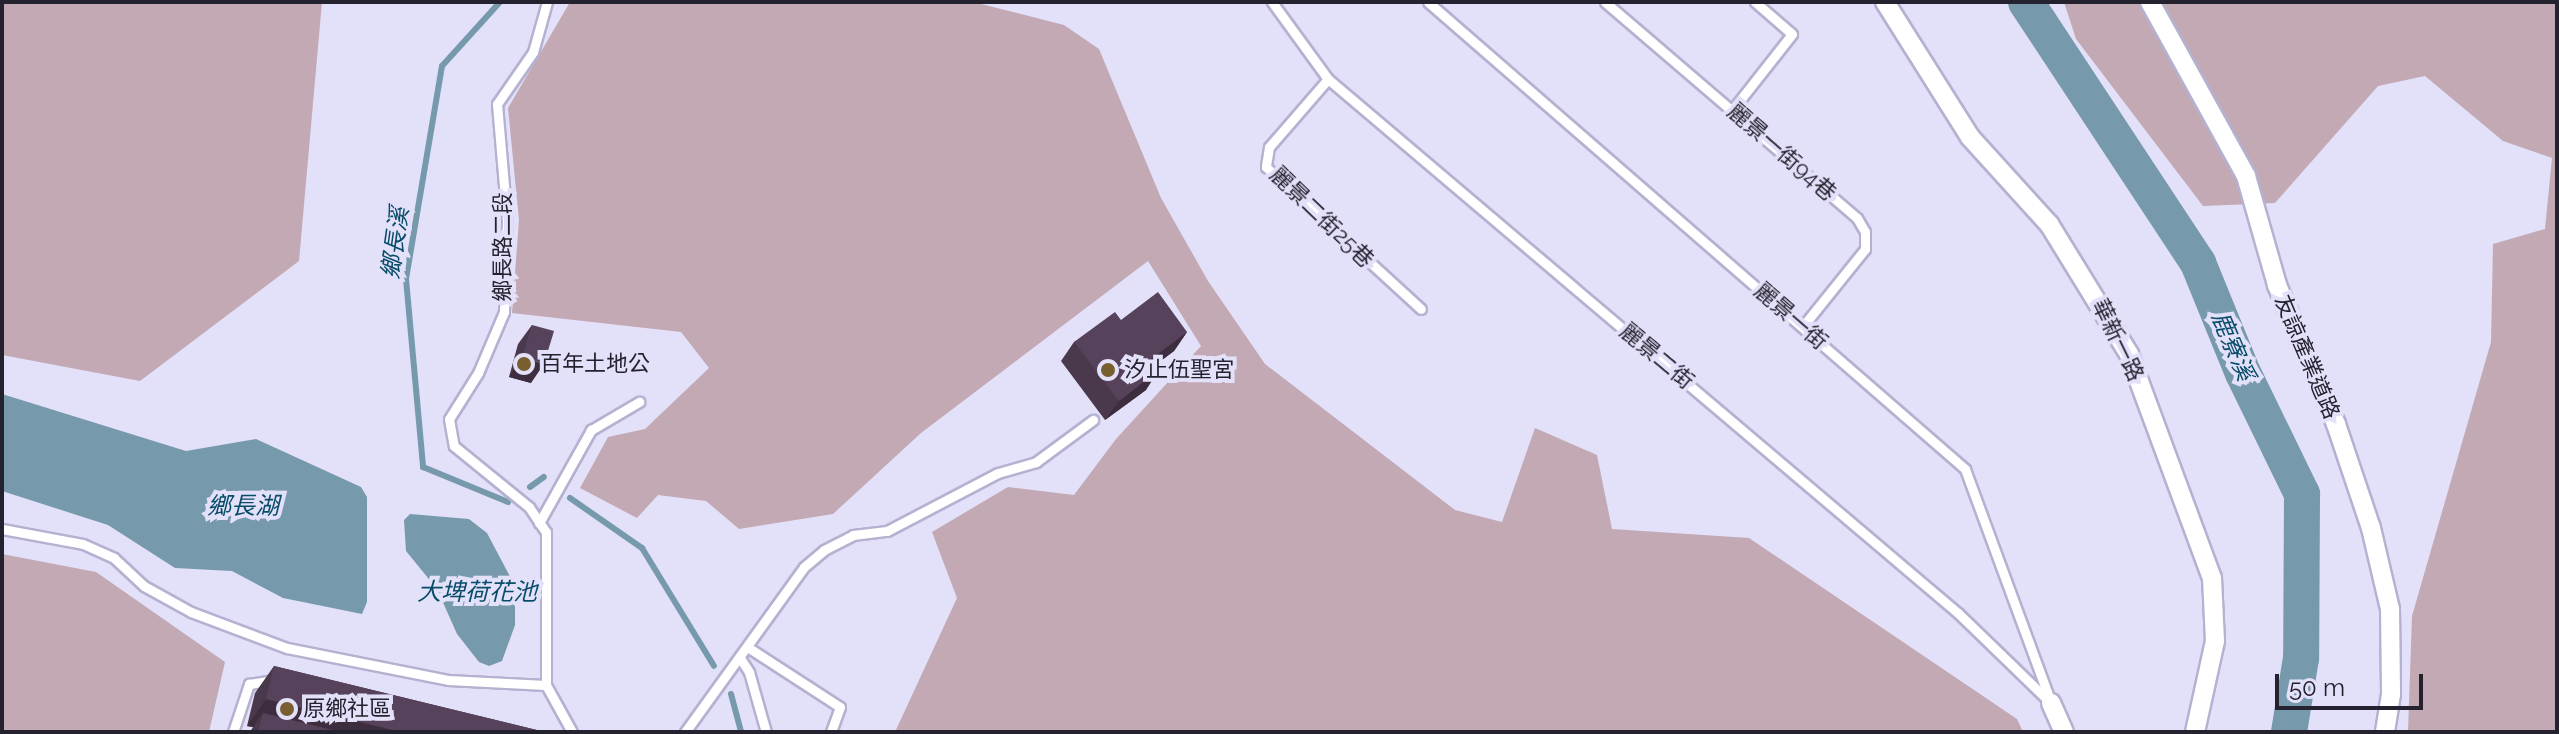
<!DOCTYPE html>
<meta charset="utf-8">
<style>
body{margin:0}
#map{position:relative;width:2559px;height:734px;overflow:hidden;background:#e3e0fa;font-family:Raleway,"Noto Sans TC",sans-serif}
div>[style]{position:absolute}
.green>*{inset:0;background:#c2a9b4}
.water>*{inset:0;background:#7799ac}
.stream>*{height:6px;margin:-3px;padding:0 3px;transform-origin:3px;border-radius:3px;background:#7799ac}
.river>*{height:36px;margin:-18px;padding:0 18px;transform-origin:18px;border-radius:18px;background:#7799ac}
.roads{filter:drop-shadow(2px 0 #b5b1d0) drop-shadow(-2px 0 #b5b1d0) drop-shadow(0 2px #b5b1d0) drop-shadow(0 -2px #b5b1d0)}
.lane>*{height:9px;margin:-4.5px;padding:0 4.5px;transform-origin:4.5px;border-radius:4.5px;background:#fff}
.street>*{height:18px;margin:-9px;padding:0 9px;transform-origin:9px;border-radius:9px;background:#fff}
.wall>*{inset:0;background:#4a394d}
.shaded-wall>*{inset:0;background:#3c2e3f}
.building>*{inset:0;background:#56425a}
.dots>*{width:22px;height:22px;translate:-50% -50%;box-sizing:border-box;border:4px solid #e3e0fa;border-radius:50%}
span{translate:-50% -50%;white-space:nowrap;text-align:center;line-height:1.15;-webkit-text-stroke:8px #e3e0fa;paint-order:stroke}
.street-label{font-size:22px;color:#24222e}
.poi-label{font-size:22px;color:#24222e}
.left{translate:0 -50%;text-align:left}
.water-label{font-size:24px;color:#084c68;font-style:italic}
.frame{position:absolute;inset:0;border:4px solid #24222e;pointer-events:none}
.scale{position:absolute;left:2275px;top:674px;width:148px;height:36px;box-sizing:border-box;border:4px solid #24222e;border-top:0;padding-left:10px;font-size:24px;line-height:28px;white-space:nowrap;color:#24222e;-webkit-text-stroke:6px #e3e0fa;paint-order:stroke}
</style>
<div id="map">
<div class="green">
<div style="clip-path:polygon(2px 2px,322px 2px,299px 261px,140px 381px,2px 355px)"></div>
<div style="clip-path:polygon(570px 2px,973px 2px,1064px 25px,1099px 49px,1161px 198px,1208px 281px,1265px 364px,1455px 510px,1502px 522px,1535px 428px,1597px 455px,1612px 529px,1749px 538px,2017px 719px,2023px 732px,895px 732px,957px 598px,932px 532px,1008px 487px,1074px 495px,1116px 439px,1201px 346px,1148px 261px,921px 433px,833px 514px,739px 529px,706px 501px,658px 495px,637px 518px,580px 488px,608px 437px,645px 429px,709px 368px,681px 332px,512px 313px,519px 220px,508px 108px)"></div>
<div style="clip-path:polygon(2064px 2px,2557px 2px,2557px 732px,2408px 732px,2412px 616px,2491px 342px,2493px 244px,2545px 229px,2552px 158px,2503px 141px,2425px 76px,2378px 86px,2275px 203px,2203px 206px,2076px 39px)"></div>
<div style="clip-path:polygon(2px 554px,96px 572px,225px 662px,209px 732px,2px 732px)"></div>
</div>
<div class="water">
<div style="clip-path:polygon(2px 394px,186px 451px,256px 439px,361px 487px,367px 497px,367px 602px,362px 614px,283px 598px,232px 571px,175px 568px,108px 525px,2px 491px)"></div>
<div style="clip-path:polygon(410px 514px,469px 519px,487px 533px,515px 586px,515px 625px,502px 661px,489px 666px,479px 662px,457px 634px,437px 589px,406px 551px,404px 520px)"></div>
</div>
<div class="stream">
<div style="left:500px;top:2px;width:86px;rotate:132.2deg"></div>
<div style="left:442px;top:66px;width:216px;rotate:99.6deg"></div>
<div style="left:406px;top:279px;width:189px;rotate:84.8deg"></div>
<div style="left:423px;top:467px;width:92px;rotate:22.4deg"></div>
<div style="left:530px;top:487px;width:17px;rotate:-36deg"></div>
<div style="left:570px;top:498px;width:88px;rotate:34.8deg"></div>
<div style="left:642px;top:548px;width:138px;rotate:58.6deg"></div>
<div style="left:731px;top:694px;width:39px;rotate:75deg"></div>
</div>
<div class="river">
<div style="left:2026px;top:2px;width:313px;rotate:56.6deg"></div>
<div style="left:2198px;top:263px;width:119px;rotate:67.8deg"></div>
<div style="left:2243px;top:373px;width:135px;rotate:64deg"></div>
<div style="left:2302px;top:494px;width:164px;rotate:90.3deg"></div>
<div style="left:2301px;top:658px;width:75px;rotate:99.2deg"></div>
</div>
<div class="roads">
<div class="lane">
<div style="left:547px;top:2px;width:52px;rotate:105.6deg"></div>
<div style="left:533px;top:52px;width:63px;rotate:124.7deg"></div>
<div style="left:497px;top:104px;width:117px;rotate:85.1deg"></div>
<div style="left:507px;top:221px;width:91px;rotate:91.9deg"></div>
<div style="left:504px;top:312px;width:66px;rotate:113.1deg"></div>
<div style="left:478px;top:373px;width:54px;rotate:122.2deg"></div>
<div style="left:449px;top:419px;width:27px;rotate:80deg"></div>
<div style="left:454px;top:446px;width:97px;rotate:39.1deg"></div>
<div style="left:529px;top:507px;width:30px;rotate:56deg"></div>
<div style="left:546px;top:532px;width:153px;rotate:90deg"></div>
<div style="left:546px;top:685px;width:54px;rotate:61deg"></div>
<div style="left:1272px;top:2px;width:95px;rotate:54deg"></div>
<div style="left:1328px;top:79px;width:826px;rotate:40.29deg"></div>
<div style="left:1958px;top:613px;width:129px;rotate:44.1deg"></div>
<div style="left:1428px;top:2px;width:712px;rotate:41.01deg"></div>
<div style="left:1965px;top:469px;width:246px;rotate:69.8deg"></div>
<div style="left:1605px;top:2px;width:332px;rotate:40.6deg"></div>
<div style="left:1857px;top:218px;width:16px;rotate:60deg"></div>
<div style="left:1865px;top:232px;width:17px;rotate:90deg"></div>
<div style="left:1865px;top:249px;width:99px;rotate:128.8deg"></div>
<div style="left:1328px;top:79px;width:90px;rotate:130.9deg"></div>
<div style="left:1269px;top:147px;width:20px;rotate:99deg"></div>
<div style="left:1266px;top:167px;width:210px;rotate:42.5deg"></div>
<div style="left:1733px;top:109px;width:95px;rotate:-51.8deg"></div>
<div style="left:1792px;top:34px;width:49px;rotate:-139.1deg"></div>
<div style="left:539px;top:523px;width:107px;rotate:-60.8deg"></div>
<div style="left:591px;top:430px;width:56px;rotate:-30.3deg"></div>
<div style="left:2px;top:529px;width:82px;rotate:10.5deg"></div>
<div style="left:83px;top:544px;width:34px;rotate:24deg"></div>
<div style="left:114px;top:558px;width:41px;rotate:43deg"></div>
<div style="left:144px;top:586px;width:54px;rotate:29deg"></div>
<div style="left:191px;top:612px;width:103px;rotate:20.6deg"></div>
<div style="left:287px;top:648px;width:164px;rotate:11.2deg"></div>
<div style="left:448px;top:680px;width:98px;rotate:2.9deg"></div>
<div style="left:749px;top:648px;width:108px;rotate:33deg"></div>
<div style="left:840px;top:707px;width:27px;rotate:110deg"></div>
<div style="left:740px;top:658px;width:17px;rotate:57deg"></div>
<div style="left:749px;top:672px;width:62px;rotate:74.2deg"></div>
<div style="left:233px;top:732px;width:51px;rotate:-71.6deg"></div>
<div style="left:249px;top:684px;width:24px;rotate:-9deg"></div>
<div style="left:685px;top:732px;width:203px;rotate:-54.2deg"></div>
<div style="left:804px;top:567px;width:26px;rotate:-40deg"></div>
<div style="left:824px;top:550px;width:33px;rotate:-27deg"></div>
<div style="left:853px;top:535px;width:34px;rotate:-7deg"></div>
<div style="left:887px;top:531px;width:125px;rotate:-27.6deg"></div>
<div style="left:998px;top:473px;width:40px;rotate:-16deg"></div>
<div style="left:1036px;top:462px;width:71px;rotate:-36.4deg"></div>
</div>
<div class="street">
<div style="left:1885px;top:2px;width:160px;rotate:57.8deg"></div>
<div style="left:1970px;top:137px;width:118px;rotate:47.8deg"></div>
<div style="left:2049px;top:224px;width:153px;rotate:58.4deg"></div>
<div style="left:2129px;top:354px;width:239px;rotate:69.7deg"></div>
<div style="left:2212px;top:578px;width:63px;rotate:87.3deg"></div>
<div style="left:2215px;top:641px;width:93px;rotate:102.4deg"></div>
<div style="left:2150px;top:2px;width:199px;rotate:61.1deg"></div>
<div style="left:2246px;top:176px;width:113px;rotate:74.1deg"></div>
<div style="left:2277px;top:285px;width:151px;rotate:67deg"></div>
<div style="left:2336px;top:424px;width:110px;rotate:71.4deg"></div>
<div style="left:2371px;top:528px;width:83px;rotate:76.8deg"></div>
<div style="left:2390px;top:609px;width:85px;rotate:89.3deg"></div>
<div style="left:2391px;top:694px;width:38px;rotate:99deg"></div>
<div style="left:2051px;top:703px;width:32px;rotate:66deg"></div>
</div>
</div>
<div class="wall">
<div style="clip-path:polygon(1121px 320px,1187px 332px,1174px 351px,1155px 365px,1146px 390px,1105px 420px,1061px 361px,1074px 342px)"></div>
<div style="clip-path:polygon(532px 325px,531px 383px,509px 377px,518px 344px)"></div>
<div style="clip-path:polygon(274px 666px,545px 732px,250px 732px,253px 727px,247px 726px,255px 693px)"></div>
</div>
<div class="shaded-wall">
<div style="clip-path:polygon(1187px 332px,1174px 351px,1137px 379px,1151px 359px)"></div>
<div style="clip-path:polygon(522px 357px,544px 364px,531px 383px,509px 377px)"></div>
<div style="clip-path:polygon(1159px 370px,1146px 390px,1105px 420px,1119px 401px)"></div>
<div style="clip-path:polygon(266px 699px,401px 732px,273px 732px,263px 713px,253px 727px,247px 726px)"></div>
</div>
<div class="building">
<div style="clip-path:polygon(1158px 292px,1187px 332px,1151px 359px,1159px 370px,1119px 401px,1074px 342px,1115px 312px,1121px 320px)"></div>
<div style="clip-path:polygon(532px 325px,554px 331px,544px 364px,522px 357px)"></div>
<div style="clip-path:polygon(274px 666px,545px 732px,401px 732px,266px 699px)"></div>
<div style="clip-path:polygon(263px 713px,341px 732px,258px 732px)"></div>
</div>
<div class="dots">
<div style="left:524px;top:364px;background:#795e30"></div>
<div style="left:1108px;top:370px;background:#795e30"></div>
<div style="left:287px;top:709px;background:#795e30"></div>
</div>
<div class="street-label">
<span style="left:1782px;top:152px;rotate:41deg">麗景一街94巷</span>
<span style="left:1322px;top:217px;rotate:44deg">麗景二街25巷</span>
<span style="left:503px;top:247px;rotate:-90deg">鄉長路二段</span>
<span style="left:1791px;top:316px;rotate:41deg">麗景一街</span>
<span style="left:2118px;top:340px;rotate:64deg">華新一路</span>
<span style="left:1657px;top:356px;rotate:40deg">麗景二街</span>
<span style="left:2307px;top:357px;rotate:67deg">友諒產業道路</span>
</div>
<div class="poi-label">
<span class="left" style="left:540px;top:364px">百年土地公</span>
<span class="left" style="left:1124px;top:370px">汐止伍聖宮</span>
<span class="left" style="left:303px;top:709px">原鄉社區</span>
</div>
<div class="water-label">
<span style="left:395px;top:243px;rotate:-82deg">鄉長溪</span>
<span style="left:2233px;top:346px;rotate:67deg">鹿寮溪</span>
<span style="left:243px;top:506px">鄉長湖</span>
<span style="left:477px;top:592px">大埤荷花池</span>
</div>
<div class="frame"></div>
<div class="scale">50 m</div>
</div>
